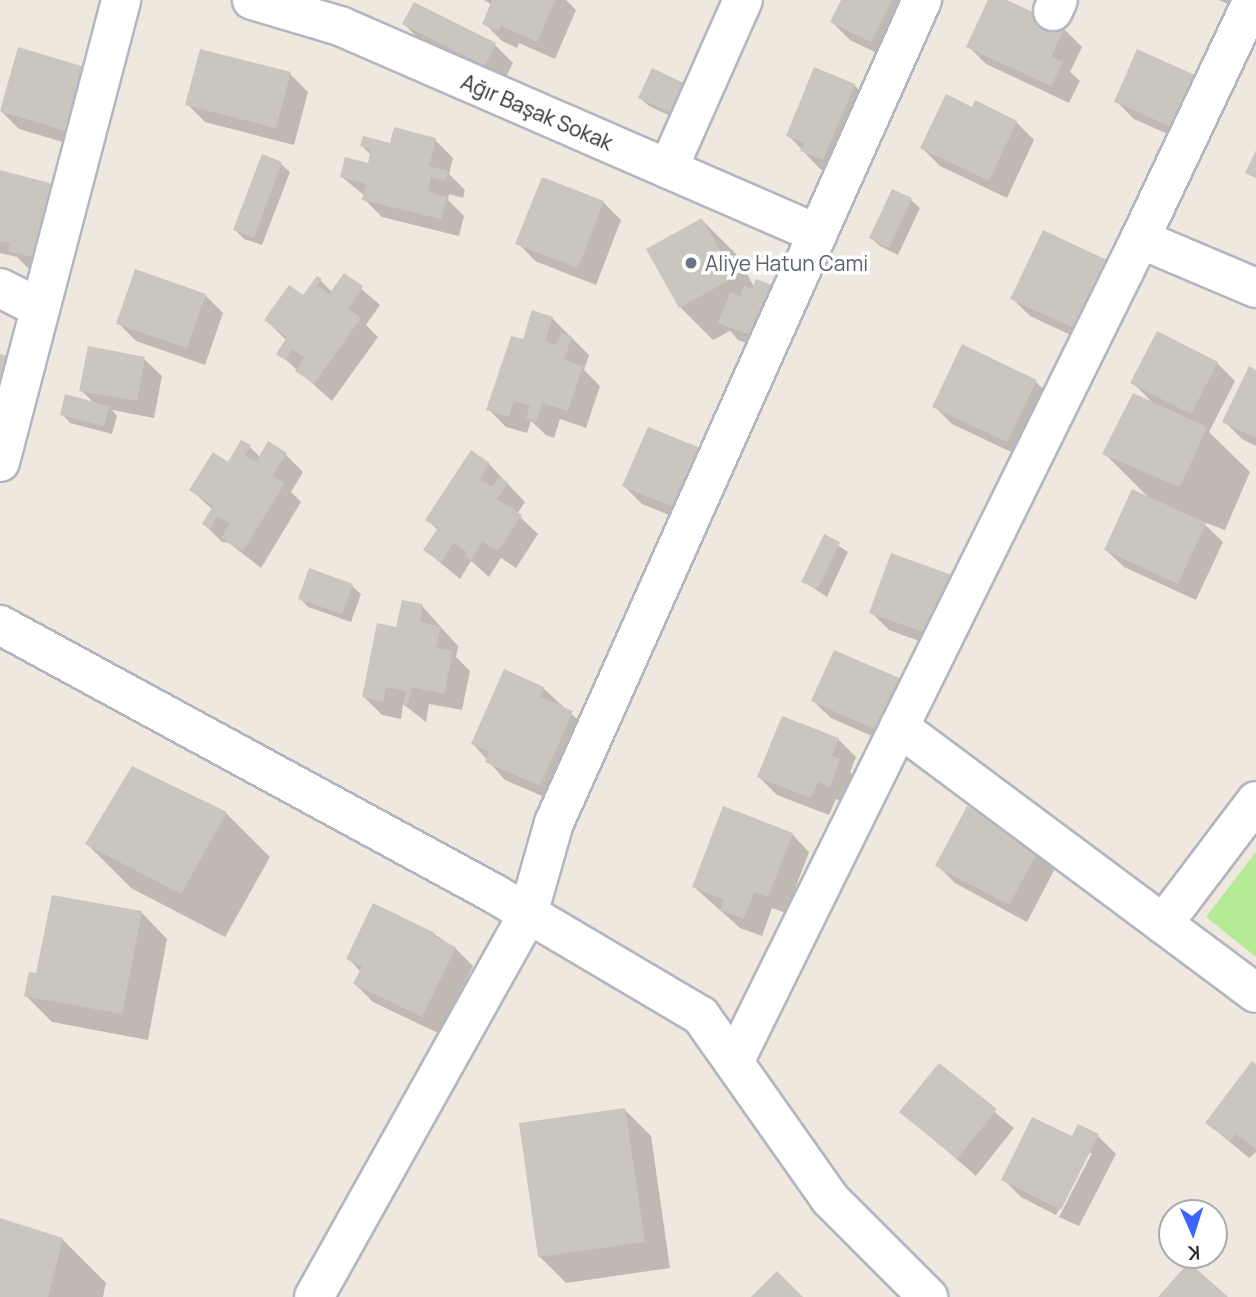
<!DOCTYPE html>
<meta charset="utf-8">
<style>
body{margin:0}
#map{position:relative;width:1256px;height:1297px;overflow:hidden;background:#efe8df;font-family:Manrope,sans-serif}
div>[style]{position:absolute}
.green>*{inset:0;background:#b5ea97}
.shadow>*{inset:0;background:#0003}
.building>*{inset:0;background:#cbc6bd}
.roads{filter:drop-shadow(2px 0 #b3b6c2) drop-shadow(-2px 0 #b3b6c2) drop-shadow(0 2px #b3b6c2) drop-shadow(0 -2px #b3b6c2)}
.street>*{height:38px;margin:-19px;padding:0 19px;transform-origin:19px;border-radius:19px;background:#fff}
.dots>*{width:19px;height:19px;translate:-50% -50%;box-sizing:border-box;border:4px solid #fff;border-radius:50%}
span{translate:-50% -50%;white-space:nowrap;text-align:center;line-height:1.15;-webkit-text-stroke:7px #fff;paint-order:stroke}
.street-label{font-size:21px;color:#2d2d2d}
.worship-label{font-size:21px;color:#5b616d}
.left{translate:0 -50%;text-align:left}
.north{position:absolute;left:1158px;top:1199px;width:70px;height:70px;box-sizing:border-box;background:#fff;border:2px solid #ababab;border-radius:50%;rotate:177deg;font-size:19px;font-weight:700;line-height:28px;text-align:center;color:#2d2d2d}
.north::after{content:'';display:block;margin:auto;width:24px;height:32px;background:#3c65ff;clip-path:polygon(50% 0,100% 100%,50% 72%,0 100%)}
</style>
<div id="map">
<div class="green">
<div style="clip-path:polygon(1256px 852px,1256px 957px,1206px 917px)"></div>
</div>
<div class="shadow">
<div style="clip-path:polygon(484px 0,566px 0,576px 10px,555px 59px,519px 43px,517px 48px,502px 41px,484px 23px,492px 5px)"></div>
<div style="clip-path:polygon(843px 0,918px 0,889px 59px,850px 40px,832px 22px)"></div>
<div style="clip-path:polygon(990px 0,1003px 0,1064px 29px,1082px 47px,1070px 72px,1080px 81px,1069px 103px,986px 64px,968px 46px)"></div>
<div style="clip-path:polygon(1219px 0,1256px 0,1256px 17px)"></div>
<div style="clip-path:polygon(414px 4px,495px 45px,513px 63px,503px 83px,422px 42px,404px 24px)"></div>
<div style="clip-path:polygon(653px 71px,683px 122px,649px 106px,640px 98px)"></div>
<div style="clip-path:polygon(290px 74px,308px 92px,294px 145px,205px 122px,187px 104px)"></div>
<div style="clip-path:polygon(1196px 77px,1192px 145px,1134px 119px,1116px 101px)"></div>
<div style="clip-path:polygon(854px 85px,872px 103px,841px 177px,820px 169px,788px 135px)"></div>
<div style="clip-path:polygon(973px 109px,1016px 122px,1034px 140px,1007px 198px,940px 166px,922px 148px)"></div>
<div style="clip-path:polygon(106px 110px,111px 116px,100px 153px,19px 129px,1px 111px)"></div>
<div style="clip-path:polygon(435px 140px,453px 158px,449px 174px,465px 190px,463px 198px,449px 194px,448px 200px,464px 216px,459px 236px,382px 217px,364px 199px,365px 196px,342px 177px,369px 165px,371px 155px,362px 146px)"></div>
<div style="clip-path:polygon(281px 164px,290px 172px,262px 245px,244px 239px,235px 230px)"></div>
<div style="clip-path:polygon(0 172px,59px 276px,28px 268px,17px 257px,0 253px)"></div>
<div style="clip-path:polygon(911px 200px,920px 208px,898px 255px,880px 246px,871px 238px)"></div>
<div style="clip-path:polygon(603px 202px,621px 220px,596px 285px,535px 261px,518px 243px)"></div>
<div style="clip-path:polygon(702px 220px,736px 254px,754px 287px,782px 356px,738px 340px,730px 331px,713px 340px,680px 307px)"></div>
<div style="clip-path:polygon(1106px 261px,1123px 279px,1092px 345px,1030px 316px,1012px 298px)"></div>
<div style="clip-path:polygon(345px 275px,380px 305px,366px 325px,378px 337px,332px 401px,278px 353px,287px 341px,266px 320px,304px 298px,320px 280px,332px 292px)"></div>
<div style="clip-path:polygon(205px 295px,223px 313px,205px 365px,136px 341px,118px 323px)"></div>
<div style="clip-path:polygon(552px 318px,589px 355px,584px 370px,600px 386px,586px 428px,560px 419px,554px 438px,546px 435px,531px 421px,527px 433px,506px 427px,488px 409px,524px 341px)"></div>
<div style="clip-path:polygon(962px 347px,1036px 382px,1054px 400px,1026px 459px,952px 424px,934px 406px)"></div>
<div style="clip-path:polygon(144px 359px,162px 376px,154px 418px,112px 410px,117px 416px,112px 434px,70px 423px,62px 414px,95px 404px,81px 390px)"></div>
<div style="clip-path:polygon(1217px 363px,1235px 381px,1209px 432px,1250px 472px,1225px 530px,1201px 521px,1223px 542px,1196px 600px,1124px 567px,1106px 550px,1150px 499px,1105px 454px,1155px 405px,1132px 382px)"></div>
<div style="clip-path:polygon(1256px 371px,1256px 446px,1242px 439px,1224px 421px)"></div>
<div style="clip-path:polygon(649px 429px,706px 530px,642px 504px,624px 486px)"></div>
<div style="clip-path:polygon(250px 447px,260px 457px,285px 454px,303px 472px,291px 492px,301px 502px,261px 568px,229px 543px,222px 542px,204px 524px,213px 510px,191px 490px)"></div>
<div style="clip-path:polygon(471px 453px,489px 464px,525px 502px,517px 514px,538px 534px,516px 568px,501px 558px,489px 577px,471px 561px,460px 579px,425px 550px,438px 530px,427px 520px)"></div>
<div style="clip-path:polygon(825px 537px,848px 552px,827px 597px,803px 581px)"></div>
<div style="clip-path:polygon(892px 555px,955px 654px,889px 630px,871px 612px)"></div>
<div style="clip-path:polygon(352px 586px,361px 594px,351px 622px,308px 607px,300px 598px)"></div>
<div style="clip-path:polygon(422px 606px,458px 646px,456px 657px,470px 671px,462px 710px,429px 704px,426px 722px,403px 704px,401px 719px,382px 715px,364px 697px,398px 629px)"></div>
<div style="clip-path:polygon(835px 652px,906px 751px,831px 718px,813px 701px)"></div>
<div style="clip-path:polygon(543px 688px,590px 731px,558px 803px,505px 780px,473px 744px)"></div>
<div style="clip-path:polygon(838px 739px,856px 757px,850px 772px,857px 779px,848px 803px,836px 799px,829px 815px,777px 795px,759px 777px)"></div>
<div style="clip-path:polygon(132px 768px,226px 813px,270px 857px,225px 937px,131px 888px,87px 844px)"></div>
<div style="clip-path:polygon(968px 809px,1057px 865px,1027px 922px,955px 883px,937px 865px)"></div>
<div style="clip-path:polygon(792px 834px,809px 852px,786px 913px,772px 908px,762px 936px,740px 928px,694px 887px)"></div>
<div style="clip-path:polygon(141px 912px,167px 939px,148px 1040px,52px 1022px,26px 996px)"></div>
<div style="clip-path:polygon(434px 934px,455px 948px,473px 966px,440px 1034px,373px 1002px,355px 984px,361px 972px,348px 958px)"></div>
<div style="clip-path:polygon(939px 1066px,1014px 1128px,976px 1176px,902px 1112px)"></div>
<div style="clip-path:polygon(1256px 1066px,1256px 1152px,1249px 1158px,1207px 1123px)"></div>
<div style="clip-path:polygon(625px 1110px,651px 1136px,670px 1268px,566px 1283px,540px 1257px)"></div>
<div style="clip-path:polygon(1098px 1136px,1116px 1154px,1079px 1226px,1059px 1217px,1092px 1153px,1088px 1153px,1056px 1215px,1021px 1197px,1003px 1179px,1073px 1139px)"></div>
<div style="clip-path:polygon(0 1220px,62px 1239px,106px 1283px,103px 1297px,0 1297px)"></div>
</div>
<div class="building">
<div style="clip-path:polygon(492px 0,555px 0,537px 42px,501px 26px,499px 31px,482px 24px)"></div>
<div style="clip-path:polygon(841px 0,892px 0,871px 42px,830px 22px)"></div>
<div style="clip-path:polygon(988px 0,1007px 0,1065px 27px,1051px 57px,1063px 62px,1051px 86px,966px 47px)"></div>
<div style="clip-path:polygon(414px 2px,496px 43px,485px 66px,402px 24px)"></div>
<div style="clip-path:polygon(18px 47px,95px 70px,82px 136px,0 111px)"></div>
<div style="clip-path:polygon(200px 49px,291px 72px,276px 128px,185px 105px)"></div>
<div style="clip-path:polygon(1137px 49px,1197px 76px,1174px 128px,1114px 102px)"></div>
<div style="clip-path:polygon(814px 67px,855px 84px,823px 160px,800px 151px,804px 143px,786px 136px)"></div>
<div style="clip-path:polygon(652px 68px,688px 85px,674px 114px,638px 98px)"></div>
<div style="clip-path:polygon(946px 94px,972px 107px,975px 100px,1017px 121px,989px 181px,920px 148px)"></div>
<div style="clip-path:polygon(394px 127px,436px 138px,429px 166px,448px 171px,445px 181px,431px 177px,428px 192px,447px 197px,441px 219px,362px 200px,366px 184px,340px 177px,345px 157px,368px 163px,371px 149px,360px 146px,363px 136px,390px 143px)"></div>
<div style="clip-path:polygon(1256px 150px,1256px 178px,1245px 173px)"></div>
<div style="clip-path:polygon(262px 154px,282px 162px,254px 238px,233px 230px)"></div>
<div style="clip-path:polygon(0 170px,61px 186px,41px 259px,8px 251px,10px 243px,0 241px)"></div>
<div style="clip-path:polygon(542px 177px,604px 201px,578px 268px,515px 244px)"></div>
<div style="clip-path:polygon(892px 189px,912px 198px,889px 248px,869px 238px)"></div>
<div style="clip-path:polygon(702px 218px,735px 277px,679px 308px,646px 249px)"></div>
<div style="clip-path:polygon(1043px 230px,1107px 260px,1074px 328px,1010px 299px)"></div>
<div style="clip-path:polygon(135px 269px,206px 294px,187px 348px,116px 324px)"></div>
<div style="clip-path:polygon(344px 273px,363px 286px,348px 309px,361px 318px,314px 384px,295px 371px,304px 357px,292px 349px,285px 360px,276px 354px,287px 337px,264px 320px,289px 285px,303px 295px,317px 276px,322px 279px,317px 285px,329px 294px)"></div>
<div style="clip-path:polygon(756px 279px,783px 289px,764px 340px,718px 323px,730px 292px,740px 296px,744px 286px,752px 289px)"></div>
<div style="clip-path:polygon(532px 310px,553px 317px,545px 341px,557px 345px,561px 333px,572px 336px,564px 360px,583px 366px,568px 411px,542px 403px,536px 422px,526px 418px,530px 406px,514px 401px,509px 417px,486px 410px,511px 336px,523px 339px)"></div>
<div style="clip-path:polygon(1157px 331px,1218px 362px,1191px 414px,1130px 383px)"></div>
<div style="clip-path:polygon(962px 344px,1037px 380px,1007px 442px,932px 407px)"></div>
<div style="clip-path:polygon(88px 346px,145px 357px,137px 401px,79px 391px)"></div>
<div style="clip-path:polygon(0 354px,20px 360px,0 424px)"></div>
<div style="clip-path:polygon(1249px 366px,1256px 370px,1256px 438px,1222px 422px)"></div>
<div style="clip-path:polygon(1133px 393px,1207px 427px,1180px 487px,1102px 454px)"></div>
<div style="clip-path:polygon(65px 394px,109px 406px,104px 426px,60px 415px)"></div>
<div style="clip-path:polygon(648px 427px,713px 453px,688px 513px,622px 486px)"></div>
<div style="clip-path:polygon(241px 440px,251px 445px,245px 455px,256px 462px,268px 441px,287px 453px,272px 476px,285px 483px,243px 551px,221px 538px,230px 524px,217px 516px,210px 529px,202px 524px,213px 506px,189px 490px,213px 452px,228px 462px)"></div>
<div style="clip-path:polygon(471px 450px,490px 463px,480px 479px,492px 487px,499px 477px,508px 482px,497px 499px,522px 515px,498px 551px,482px 541px,471px 560px,464px 556px,467px 552px,454px 543px,441px 562px,423px 550px,438px 528px,425px 520px)"></div>
<div style="clip-path:polygon(1132px 489px,1206px 523px,1178px 584px,1104px 550px)"></div>
<div style="clip-path:polygon(824px 534px,840px 542px,818px 589px,801px 582px)"></div>
<div style="clip-path:polygon(891px 553px,960px 578px,937px 637px,869px 613px)"></div>
<div style="clip-path:polygon(309px 568px,353px 584px,342px 614px,298px 599px)"></div>
<div style="clip-path:polygon(402px 600px,423px 604px,420px 622px,441px 627px,436px 648px,453px 651px,444px 694px,412px 687px,408px 705px,403px 704px,406px 691px,386px 687px,383px 702px,362px 697px,377px 623px,396px 627px)"></div>
<div style="clip-path:polygon(834px 650px,911px 683px,888px 735px,811px 701px)"></div>
<div style="clip-path:polygon(504px 669px,544px 687px,540px 697px,573px 711px,540px 786px,485px 762px,489px 752px,471px 744px)"></div>
<div style="clip-path:polygon(782px 716px,839px 738px,832px 756px,840px 759px,830px 787px,818px 782px,811px 798px,757px 777px)"></div>
<div style="clip-path:polygon(132px 766px,227px 812px,181px 894px,85px 844px)"></div>
<div style="clip-path:polygon(723px 806px,793px 833px,768px 897px,754px 892px,744px 919px,720px 910px,724px 900px,692px 887px)"></div>
<div style="clip-path:polygon(967px 806px,1041px 846px,1009px 905px,935px 866px)"></div>
<div style="clip-path:polygon(52px 895px,142px 911px,122px 1014px,24px 996px,29px 972px,36px 973px)"></div>
<div style="clip-path:polygon(373px 903px,435px 933px,433px 936px,456px 947px,422px 1017px,353px 984px,362px 966px,346px 959px)"></div>
<div style="clip-path:polygon(1252px 1061px,1256px 1064px,1256px 1149px,1235px 1134px,1230px 1141px,1205px 1123px)"></div>
<div style="clip-path:polygon(939px 1063px,997px 1109px,957px 1159px,899px 1112px)"></div>
<div style="clip-path:polygon(625px 1108px,645px 1242px,538px 1257px,519px 1123px)"></div>
<div style="clip-path:polygon(1032px 1117px,1072px 1136px,1078px 1124px,1099px 1134px,1061px 1210px,1001px 1180px)"></div>
<div style="clip-path:polygon(0 1218px,63px 1238px,48px 1297px,0 1297px)"></div>
<div style="clip-path:polygon(1189px 1262px,1228px 1297px,1158px 1297px)"></div>
<div style="clip-path:polygon(777px 1271px,803px 1297px,751px 1297px)"></div>
</div>
<div class="roads">
<div class="street">
<div style="left:252px;top:0;width:92px;rotate:16.5deg"></div>
<div style="left:340px;top:26px;width:521px;rotate:23.52deg"></div>
<div style="left:1053px;top:11px;width:12px;rotate:-66deg"></div>
<div style="left:668px;top:169px;width:185px;rotate:-66.1deg"></div>
<div style="left:1140px;top:239px;width:126px;rotate:22.9deg"></div>
<div style="left:0;top:288px;width:45px;rotate:26.6deg"></div>
<div style="left:0;top:462px;width:478px;rotate:-75.3deg"></div>
<div style="left:0;top:625px;width:563px;rotate:28.52deg"></div>
<div style="left:495px;top:894px;width:239px;rotate:30.6deg"></div>
<div style="left:701px;top:1016px;width:224px;rotate:54.8deg"></div>
<div style="left:830px;top:1199px;width:139px;rotate:45deg"></div>
<div style="left:899px;top:727px;width:445px;rotate:36.7deg"></div>
<div style="left:1163px;top:924px;width:154px;rotate:-52.9deg"></div>
<div style="left:734px;top:1062px;width:918px;rotate:-63.74deg"></div>
<div style="left:1140px;top:239px;width:264px;rotate:-64.7deg"></div>
<div style="left:314px;top:1297px;width:439px;rotate:-60.8deg"></div>
<div style="left:528px;top:914px;width:95px;rotate:-74.1deg"></div>
<div style="left:554px;top:823px;width:902px;rotate:-65.91deg"></div>
</div>
</div>
<div class="dots">
<div style="left:691px;top:263px;background:#6b7280"></div>
</div>
<div class="street-label">
<span style="left:537px;top:112px;rotate:23deg">Ağır Başak Sokak</span>
</div>
<div class="worship-label">
<span class="left" style="left:705px;top:263px">Aliye Hatun Cami</span>
</div>
<div class="north">K</div>
</div>
